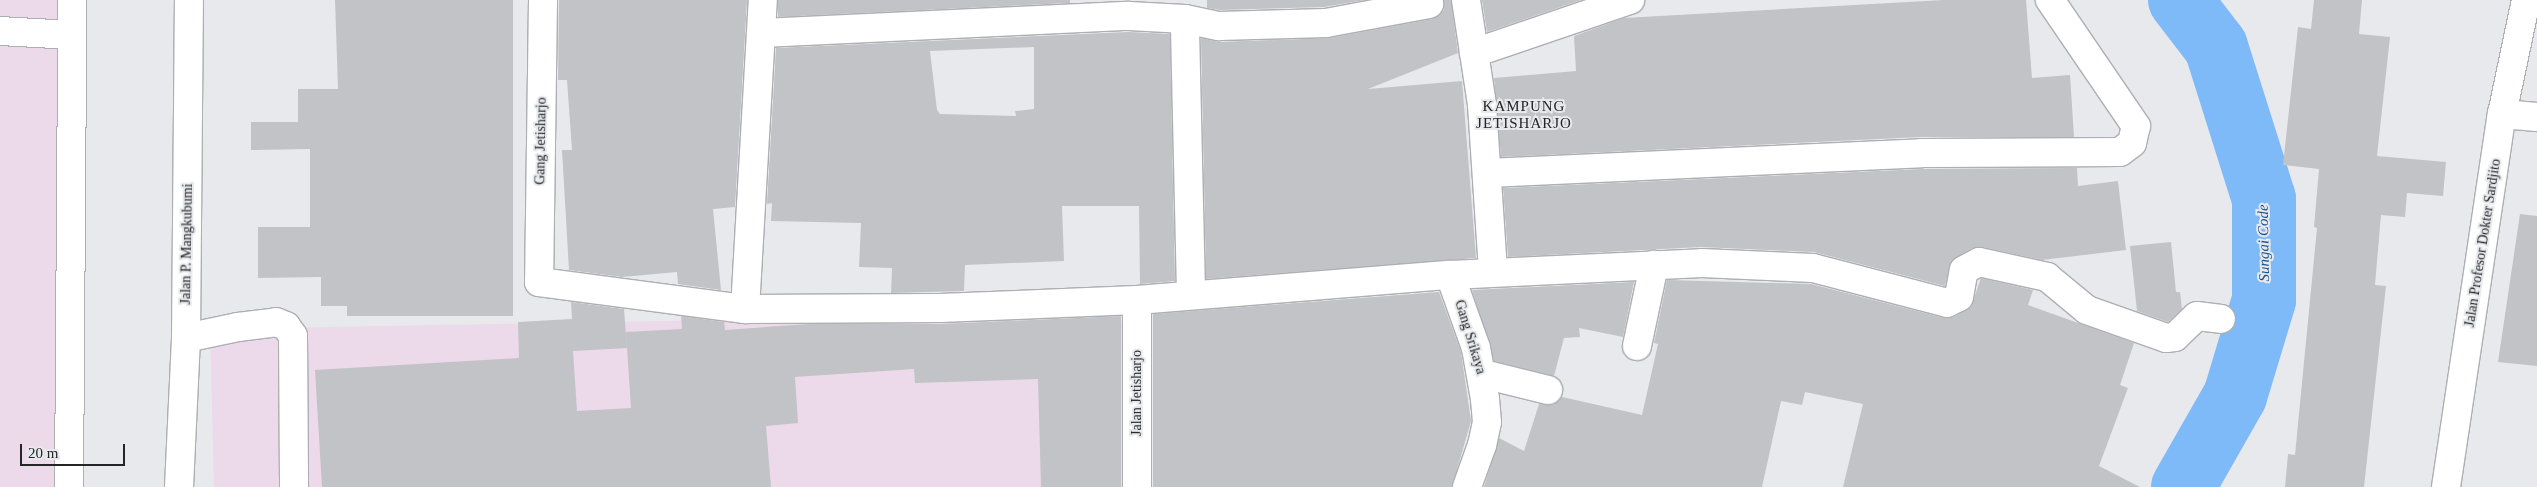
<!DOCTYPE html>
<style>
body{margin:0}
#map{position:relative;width:2537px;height:487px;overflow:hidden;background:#e8e9ed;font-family:"Times New Roman",serif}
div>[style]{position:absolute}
.education>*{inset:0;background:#ecd9e9}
.river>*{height:64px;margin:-32px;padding:0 32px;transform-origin:32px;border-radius:32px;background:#7eb9f8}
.building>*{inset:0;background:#c2c3c7}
.roads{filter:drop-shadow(1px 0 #adafb2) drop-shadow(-1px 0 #adafb2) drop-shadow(0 1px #adafb2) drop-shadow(0 -1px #adafb2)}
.minor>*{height:28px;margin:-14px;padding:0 14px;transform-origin:14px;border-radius:14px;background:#fff}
.major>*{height:28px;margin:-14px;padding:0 14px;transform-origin:14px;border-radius:14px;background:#fff}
span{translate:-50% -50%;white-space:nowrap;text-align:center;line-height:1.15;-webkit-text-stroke:4px #e8e9ed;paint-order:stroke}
.street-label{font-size:14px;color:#252527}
.neighbourhood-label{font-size:15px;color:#252527;letter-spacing:1px}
.water-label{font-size:15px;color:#14528b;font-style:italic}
.scale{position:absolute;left:20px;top:444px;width:105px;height:22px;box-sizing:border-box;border:2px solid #252527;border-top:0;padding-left:6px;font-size:15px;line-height:18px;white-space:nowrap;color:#252527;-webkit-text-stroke:4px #e8e9ed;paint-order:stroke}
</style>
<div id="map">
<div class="education">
<div style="clip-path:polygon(0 0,85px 0,71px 487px,0 487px)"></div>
<div style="clip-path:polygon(1111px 313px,1127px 326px,1126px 487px,214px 487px,210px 329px)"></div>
</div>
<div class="river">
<div style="left:2180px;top:0;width:59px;rotate:52.5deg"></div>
<div style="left:2216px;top:47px;width:159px;rotate:72.5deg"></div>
<div style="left:2264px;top:199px;width:101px;rotate:90deg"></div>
<div style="left:2264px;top:300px;width:100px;rotate:106.8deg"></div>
<div style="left:2235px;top:396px;width:105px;rotate:119.7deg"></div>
</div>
<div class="building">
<div style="clip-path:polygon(335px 0,513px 0,513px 316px,347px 316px,347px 306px,321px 306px,321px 277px,258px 278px,258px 227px,310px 227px,310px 149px,251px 150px,251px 122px,298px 122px,298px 89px,338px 89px)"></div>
<div style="clip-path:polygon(559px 0,747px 0,735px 207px,713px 209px,721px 290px,678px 284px,677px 272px,622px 277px,569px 270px,562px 150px,572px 150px,567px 80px,558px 80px)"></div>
<div style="clip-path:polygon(778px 0,1070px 0,1070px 3px,778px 17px)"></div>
<div style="clip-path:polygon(1207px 0,1365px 0,1324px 7px,1220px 10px,1207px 8px)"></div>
<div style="clip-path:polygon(1444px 0,1451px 0,1458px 53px,1368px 89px,1462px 81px,1476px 258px,1206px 279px,1201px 38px,1219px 42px,1329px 38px,1432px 19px,1444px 10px)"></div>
<div style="clip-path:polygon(1482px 0,1581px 0,1487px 32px)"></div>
<div style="clip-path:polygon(1944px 0,2026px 0,2032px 78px,2070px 75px,2074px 137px,1921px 137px,1501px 157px,1494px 78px,1576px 71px,1574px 36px,1624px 18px)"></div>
<div style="clip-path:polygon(2314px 0,2362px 0,2359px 34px,2390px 37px,2377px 156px,2446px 162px,2443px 196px,2407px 193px,2405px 217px,2381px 215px,2375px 285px,2386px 286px,2364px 487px,2285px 487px,2288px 454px,2295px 455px,2317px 228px,2314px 227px,2319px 169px,2283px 165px,2298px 27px,2311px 29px)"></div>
<div style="clip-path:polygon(evenodd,1129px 32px,1170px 34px,1175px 281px,1140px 284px,1139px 206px,1062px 206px,1064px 261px,965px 265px,964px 291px,891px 293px,892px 268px,859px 267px,861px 223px,771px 221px,772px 203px,767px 204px,776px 48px,1129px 32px,1034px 47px,1034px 109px,1015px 111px,1016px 116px,940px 114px,937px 110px,930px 51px,1034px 47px)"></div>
<div style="clip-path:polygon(2077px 168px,2078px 186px,2118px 181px,2126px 250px,2042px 260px,1982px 247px,1972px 248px,1951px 261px,1945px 286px,1814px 252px,1701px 247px,1508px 257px,1503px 188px,1922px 169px)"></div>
<div style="clip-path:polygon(2520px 214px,2537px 216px,2537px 366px,2498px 362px)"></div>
<div style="clip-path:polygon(2171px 242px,2176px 292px,2180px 292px,2182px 309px,2168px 322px,2137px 311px,2130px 246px)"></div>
<div style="clip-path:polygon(1981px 278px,2033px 290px,2028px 305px,2134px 343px,2120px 385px,2128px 388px,2099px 466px,2140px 487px,1843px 487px,1863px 404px,1805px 392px,1802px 405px,1781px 401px,1762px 487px,1484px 487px,1499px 438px,1524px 451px,1539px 404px,1553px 405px,1562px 397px,1642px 415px,1658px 344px,1654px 343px,1667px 280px,1811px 284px,1944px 318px,1954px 317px,1971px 307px)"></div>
<div style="clip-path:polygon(1634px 282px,1623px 337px,1579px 328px,1580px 337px,1564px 338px,1554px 376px,1494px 361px,1472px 290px)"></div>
<div style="clip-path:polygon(1439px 292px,1461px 352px,1471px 421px,1452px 487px,1153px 487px,1153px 314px)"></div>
<div style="clip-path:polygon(571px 302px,624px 309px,627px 348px,573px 351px,577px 411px,631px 408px,626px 332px,682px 329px,681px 316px,724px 322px,725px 330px,809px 324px,941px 324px,1121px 316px,1121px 487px,1041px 487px,1038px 379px,915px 383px,914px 369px,795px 377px,798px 423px,766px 426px,771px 487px,322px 487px,315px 370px,519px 358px,518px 322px,572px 319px)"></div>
</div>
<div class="roads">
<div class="minor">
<div style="left:543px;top:0;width:282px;rotate:90.8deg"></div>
<div style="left:539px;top:282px;width:208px;rotate:7.5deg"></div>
<div style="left:745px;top:309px;width:195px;rotate:-0.3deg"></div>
<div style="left:940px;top:308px;width:197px;rotate:-2.3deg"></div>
<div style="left:1137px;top:300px;width:314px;rotate:-4.6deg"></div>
<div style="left:1450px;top:275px;width:252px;rotate:-2.7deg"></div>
<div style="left:1702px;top:263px;width:111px;rotate:2.6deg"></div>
<div style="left:1813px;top:268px;width:138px;rotate:14.6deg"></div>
<div style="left:1947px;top:303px;width:13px;rotate:-27deg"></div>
<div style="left:1959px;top:297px;width:27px;rotate:-80deg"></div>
<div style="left:1964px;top:270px;width:17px;rotate:-28deg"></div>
<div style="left:1979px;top:262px;width:70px;rotate:12.4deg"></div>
<div style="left:2047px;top:277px;width:52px;rotate:39.5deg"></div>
<div style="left:2087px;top:310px;width:84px;rotate:19.5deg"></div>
<div style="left:2166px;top:338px;width:9px;rotate:-6deg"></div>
<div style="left:2175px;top:337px;width:30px;rotate:-44deg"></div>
<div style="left:2197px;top:316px;width:24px;rotate:7deg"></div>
<div style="left:1466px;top:0;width:106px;rotate:81.3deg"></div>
<div style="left:1482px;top:105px;width:167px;rotate:86.2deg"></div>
<div style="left:0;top:31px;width:72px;rotate:3.2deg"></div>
<div style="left:762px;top:33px;width:367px;rotate:-2.7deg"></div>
<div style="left:1129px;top:16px;width:56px;rotate:3.1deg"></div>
<div style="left:1474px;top:53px;width:165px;rotate:-18.8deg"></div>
<div style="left:2502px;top:114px;width:35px;rotate:5deg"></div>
<div style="left:1488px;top:173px;width:434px;rotate:-2.6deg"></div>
<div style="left:1922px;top:153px;width:198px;rotate:-0.3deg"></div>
<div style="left:2120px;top:152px;width:15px;rotate:-37deg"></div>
<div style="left:2132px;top:143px;width:17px;rotate:-77deg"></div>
<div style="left:2136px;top:126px;width:153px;rotate:-124.3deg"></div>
<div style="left:1450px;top:275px;width:77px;rotate:70.4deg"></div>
<div style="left:1476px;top:348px;width:52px;rotate:80deg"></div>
<div style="left:1485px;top:399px;width:23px;rotate:85deg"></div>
<div style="left:1487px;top:422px;width:24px;rotate:102deg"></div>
<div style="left:1482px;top:445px;width:45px;rotate:109.7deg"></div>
<div style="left:1191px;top:293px;width:274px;rotate:-91.3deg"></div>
<div style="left:1185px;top:19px;width:35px;rotate:12deg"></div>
<div style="left:1219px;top:26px;width:107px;rotate:-1.6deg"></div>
<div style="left:1326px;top:23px;width:105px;rotate:-10.5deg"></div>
<div style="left:1137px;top:300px;width:187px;rotate:90deg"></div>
<div style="left:745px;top:309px;width:310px;rotate:-86.7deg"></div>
<div style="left:186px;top:338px;width:53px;rotate:-11.9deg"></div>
<div style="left:238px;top:327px;width:38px;rotate:-7deg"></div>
<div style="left:276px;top:322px;width:11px;rotate:22deg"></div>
<div style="left:286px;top:326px;width:12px;rotate:55deg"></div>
<div style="left:293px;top:336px;width:151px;rotate:89.6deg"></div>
<div style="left:1637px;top:346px;width:83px;rotate:-78.1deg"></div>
<div style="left:1483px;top:374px;width:67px;rotate:13.8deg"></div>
<div style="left:69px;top:487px;width:487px;rotate:-89.6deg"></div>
<div style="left:2446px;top:487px;width:377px;rotate:-81.5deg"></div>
<div style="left:2502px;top:114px;width:116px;rotate:-78.1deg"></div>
</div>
<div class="major">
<div style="left:179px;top:487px;width:149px;rotate:-87.3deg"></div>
<div style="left:186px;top:338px;width:338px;rotate:-89.5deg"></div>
</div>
</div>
<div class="street-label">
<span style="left:541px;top:141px;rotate:-89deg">Gang Jetisharjo</span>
<span style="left:2483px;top:243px;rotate:-81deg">Jalan Profesor Dokter Sardjito</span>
<span style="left:187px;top:244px;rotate:-89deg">Jalan P. Mangkubumi</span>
<span style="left:1470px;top:337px;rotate:73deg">Gang Srikaya</span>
<span style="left:1137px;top:393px;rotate:-90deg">Jalan Jetisharjo</span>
</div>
<div class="neighbourhood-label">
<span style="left:1524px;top:115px">KAMPUNG<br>JETISHARJO</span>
</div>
<div class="water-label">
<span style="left:2264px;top:243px;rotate:-91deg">Sungai Code</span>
</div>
<div class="scale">20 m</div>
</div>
